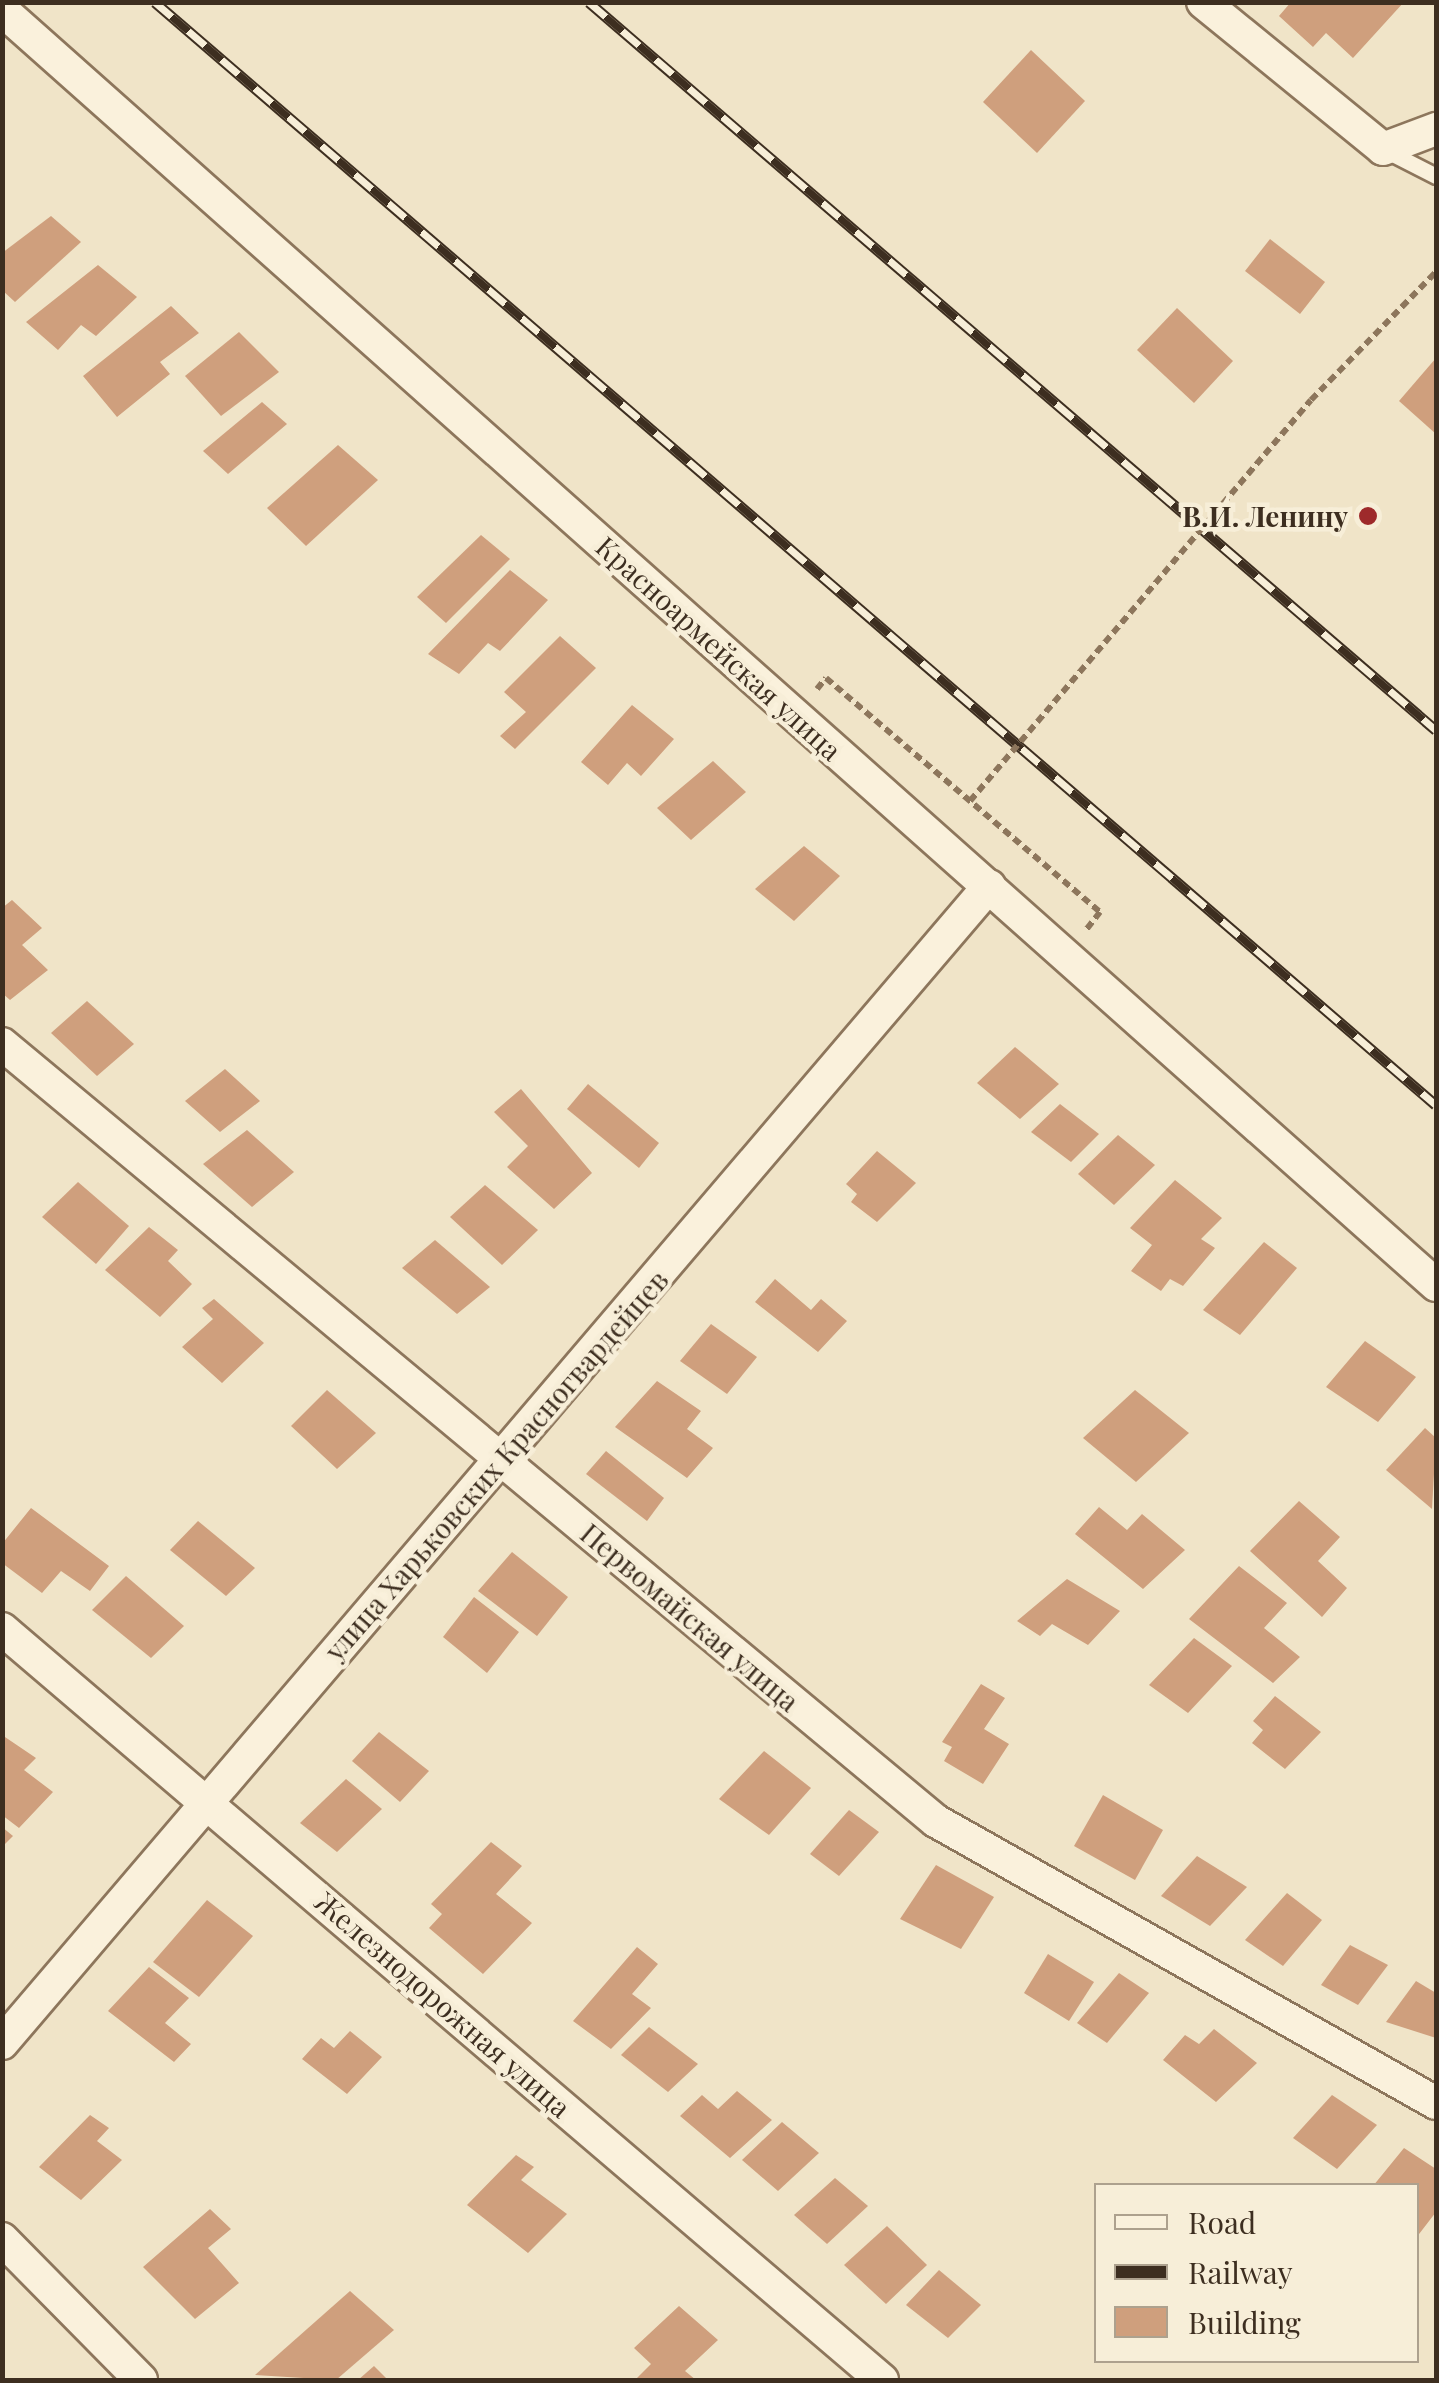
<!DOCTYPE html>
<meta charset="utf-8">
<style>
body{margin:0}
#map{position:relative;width:1439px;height:2383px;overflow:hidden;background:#f0e4c8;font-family:"Playfair Display",serif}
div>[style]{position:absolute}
.building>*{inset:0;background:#cf9f7d}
.path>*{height:6px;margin-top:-3px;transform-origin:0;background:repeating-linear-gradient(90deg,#8d765c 0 8px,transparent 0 13px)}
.roads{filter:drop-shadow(2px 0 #8d765c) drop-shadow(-2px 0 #8d765c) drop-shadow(0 2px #8d765c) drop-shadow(0 -2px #8d765c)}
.lane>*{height:15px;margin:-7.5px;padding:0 7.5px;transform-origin:7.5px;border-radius:7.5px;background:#faf1dc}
.street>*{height:32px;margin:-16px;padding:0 16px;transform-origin:16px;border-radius:16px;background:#faf1dc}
.rail>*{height:11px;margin-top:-5.5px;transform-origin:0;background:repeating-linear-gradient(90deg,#f7eed8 0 22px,#3d2e20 0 44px);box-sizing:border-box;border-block:2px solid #3d2e20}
.path-bridge>*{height:6px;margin-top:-3px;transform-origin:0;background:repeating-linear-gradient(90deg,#8d765c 0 8px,transparent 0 13px)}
.dots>*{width:28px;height:28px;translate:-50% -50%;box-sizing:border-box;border:5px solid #f7eed8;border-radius:50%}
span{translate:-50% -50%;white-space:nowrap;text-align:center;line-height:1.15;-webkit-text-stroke:9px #f7eed8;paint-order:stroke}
.poi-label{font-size:28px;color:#3d2e20;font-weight:700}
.right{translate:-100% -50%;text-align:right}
.street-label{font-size:28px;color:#3d2e20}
.frame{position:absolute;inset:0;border:5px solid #3d2e20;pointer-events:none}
.legend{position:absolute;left:1094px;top:2183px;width:325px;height:180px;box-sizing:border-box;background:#f7eed8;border:2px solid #ada18e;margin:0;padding:12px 18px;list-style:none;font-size:30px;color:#3d2e20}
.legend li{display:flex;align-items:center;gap:20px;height:50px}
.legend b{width:50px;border:2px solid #ada18e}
</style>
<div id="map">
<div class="building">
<div style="clip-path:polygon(1291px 2px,1404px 2px,1353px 58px,1326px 33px,1313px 47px,1279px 16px)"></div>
<div style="clip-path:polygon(1031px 50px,1085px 101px,1037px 153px,983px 102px)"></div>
<div style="clip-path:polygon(51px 216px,81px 242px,15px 302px,2px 290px,2px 253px)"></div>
<div style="clip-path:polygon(1270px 239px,1325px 282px,1300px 314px,1245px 271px)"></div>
<div style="clip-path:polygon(98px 265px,137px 297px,96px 336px,81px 325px,58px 350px,26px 322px)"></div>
<div style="clip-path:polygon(171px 306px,199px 333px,160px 362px,170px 374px,117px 417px,83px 376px)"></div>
<div style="clip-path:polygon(1177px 308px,1233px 361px,1194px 403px,1137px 350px)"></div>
<div style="clip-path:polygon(239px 332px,279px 372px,221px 416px,185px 376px)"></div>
<div style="clip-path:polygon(1436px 358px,1436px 434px,1399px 401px)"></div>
<div style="clip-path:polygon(262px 402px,287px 424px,228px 474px,203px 451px)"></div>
<div style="clip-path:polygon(338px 445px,378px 480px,306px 546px,267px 508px)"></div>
<div style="clip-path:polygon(481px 535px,510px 559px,446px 623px,417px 597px)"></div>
<div style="clip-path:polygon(510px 570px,548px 600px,500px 651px,488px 643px,459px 674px,428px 654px)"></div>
<div style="clip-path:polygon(560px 636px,596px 668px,515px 749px,500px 736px,526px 712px,504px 692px)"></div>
<div style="clip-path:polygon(632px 705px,674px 739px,641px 776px,627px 763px,608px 785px,581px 762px)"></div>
<div style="clip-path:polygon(713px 761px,746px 792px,691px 840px,657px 808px)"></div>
<div style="clip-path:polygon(804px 846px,840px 876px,794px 921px,755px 889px)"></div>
<div style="clip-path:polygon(12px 900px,42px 928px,22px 945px,48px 970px,10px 1000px,2px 993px,2px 908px)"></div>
<div style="clip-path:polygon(87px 1001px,134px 1044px,97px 1076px,51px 1033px)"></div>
<div style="clip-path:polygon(1015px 1047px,1059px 1084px,1020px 1119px,977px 1083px)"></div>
<div style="clip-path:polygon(225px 1069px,260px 1101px,220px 1132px,185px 1101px)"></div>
<div style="clip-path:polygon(588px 1084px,659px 1143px,639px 1168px,567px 1109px)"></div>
<div style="clip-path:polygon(521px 1089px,592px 1173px,554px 1209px,507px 1167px,528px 1146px,494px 1112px)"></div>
<div style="clip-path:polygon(1060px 1104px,1099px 1134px,1071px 1162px,1031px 1132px)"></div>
<div style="clip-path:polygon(247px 1130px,294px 1172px,252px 1207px,203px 1164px)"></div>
<div style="clip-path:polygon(1118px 1135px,1155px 1165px,1114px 1205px,1078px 1174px)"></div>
<div style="clip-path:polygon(877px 1151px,916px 1183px,877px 1222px,851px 1202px,857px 1194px,846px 1184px)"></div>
<div style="clip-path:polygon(1175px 1180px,1222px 1218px,1201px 1239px,1215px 1248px,1183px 1286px,1170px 1279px,1161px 1291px,1131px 1271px,1152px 1245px,1130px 1228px)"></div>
<div style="clip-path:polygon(78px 1182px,129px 1226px,96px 1264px,42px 1217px)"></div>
<div style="clip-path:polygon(485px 1185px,538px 1230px,502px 1265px,450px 1217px)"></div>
<div style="clip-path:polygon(149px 1227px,178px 1250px,168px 1261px,192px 1284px,160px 1317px,105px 1270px)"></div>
<div style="clip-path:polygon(435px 1240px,490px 1287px,457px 1314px,402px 1268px)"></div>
<div style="clip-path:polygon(1264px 1242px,1297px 1268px,1240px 1335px,1203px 1310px)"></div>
<div style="clip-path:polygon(775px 1279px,811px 1310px,821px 1299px,847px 1321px,818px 1352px,755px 1302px)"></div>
<div style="clip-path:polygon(214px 1299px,264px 1343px,222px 1383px,182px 1347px,213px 1319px,202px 1308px)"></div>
<div style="clip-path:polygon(711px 1324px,757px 1357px,727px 1394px,680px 1361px)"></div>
<div style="clip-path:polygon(1365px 1341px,1416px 1377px,1378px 1422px,1326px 1387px)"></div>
<div style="clip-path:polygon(657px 1381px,701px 1411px,687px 1429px,713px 1448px,687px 1478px,615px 1427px)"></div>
<div style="clip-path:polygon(327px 1390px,376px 1433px,337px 1469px,291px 1426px)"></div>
<div style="clip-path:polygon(1135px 1390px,1189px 1433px,1136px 1482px,1083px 1438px)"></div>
<div style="clip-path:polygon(1425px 1428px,1436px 1438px,1432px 1509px,1386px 1470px)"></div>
<div style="clip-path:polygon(606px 1451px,664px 1498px,647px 1521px,586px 1474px)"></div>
<div style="clip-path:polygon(1299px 1501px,1340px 1537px,1318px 1561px,1347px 1588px,1322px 1617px,1250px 1551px)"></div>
<div style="clip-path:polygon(1099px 1507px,1127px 1530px,1142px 1514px,1185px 1550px,1143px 1589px,1075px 1534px)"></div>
<div style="clip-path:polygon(31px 1508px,109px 1566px,90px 1591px,61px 1571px,42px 1593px,2px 1563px,2px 1544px)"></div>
<div style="clip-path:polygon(198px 1521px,255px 1568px,226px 1596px,170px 1550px)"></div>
<div style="clip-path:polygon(512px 1552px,568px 1597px,537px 1636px,478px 1591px)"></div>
<div style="clip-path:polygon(1239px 1566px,1287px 1603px,1264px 1628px,1300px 1657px,1273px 1683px,1189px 1619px)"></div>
<div style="clip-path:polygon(126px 1576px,184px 1626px,151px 1658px,92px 1610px)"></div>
<div style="clip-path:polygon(1067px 1579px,1120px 1611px,1088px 1645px,1052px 1624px,1040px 1636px,1017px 1621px)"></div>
<div style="clip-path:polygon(474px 1597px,519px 1632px,487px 1673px,443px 1637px)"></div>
<div style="clip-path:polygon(1194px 1638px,1232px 1666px,1188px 1713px,1149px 1685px)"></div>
<div style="clip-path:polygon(981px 1684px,1005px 1698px,984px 1729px,1009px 1744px,983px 1784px,944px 1761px,952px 1747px,942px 1742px)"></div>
<div style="clip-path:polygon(1275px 1696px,1321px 1732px,1285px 1769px,1252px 1743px,1263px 1730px,1253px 1721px)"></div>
<div style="clip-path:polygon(379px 1732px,429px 1771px,400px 1802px,352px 1761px)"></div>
<div style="clip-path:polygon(2px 1735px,36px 1758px,24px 1770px,53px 1792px,19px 1828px,2px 1815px)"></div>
<div style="clip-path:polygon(764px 1751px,811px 1788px,769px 1835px,719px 1799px)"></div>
<div style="clip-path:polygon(346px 1779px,382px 1809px,337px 1852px,300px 1823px)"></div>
<div style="clip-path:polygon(1103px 1795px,1163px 1830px,1135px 1880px,1074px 1846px)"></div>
<div style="clip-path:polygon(849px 1810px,879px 1832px,839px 1876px,810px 1854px)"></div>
<div style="clip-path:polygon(2px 1827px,13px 1836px,2px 1847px)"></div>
<div style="clip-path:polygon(491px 1842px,522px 1866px,496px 1894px,532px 1923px,483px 1974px,429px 1928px,442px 1914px,431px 1904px)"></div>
<div style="clip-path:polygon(1197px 1856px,1247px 1887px,1210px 1926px,1161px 1896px)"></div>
<div style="clip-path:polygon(936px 1865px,994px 1897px,961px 1949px,900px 1919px)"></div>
<div style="clip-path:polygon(1287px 1893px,1322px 1920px,1283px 1966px,1245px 1940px)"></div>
<div style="clip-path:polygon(207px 1900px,253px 1936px,199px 1997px,153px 1962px)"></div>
<div style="clip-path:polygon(1350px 1945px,1388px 1965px,1358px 2005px,1321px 1985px)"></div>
<div style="clip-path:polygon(637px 1947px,658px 1964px,632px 1994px,651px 2008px,611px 2049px,573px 2021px)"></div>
<div style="clip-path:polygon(1048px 1954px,1094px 1982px,1069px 2021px,1024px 1993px)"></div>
<div style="clip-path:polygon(149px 1967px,189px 1998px,165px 2023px,191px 2044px,174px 2062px,108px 2011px)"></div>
<div style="clip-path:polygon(1119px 1973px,1149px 1993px,1107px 2043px,1077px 2023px)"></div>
<div style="clip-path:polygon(1416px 1981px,1436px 1993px,1436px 2038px,1386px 2022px)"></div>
<div style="clip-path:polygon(649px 2027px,698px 2064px,668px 2092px,621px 2055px)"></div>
<div style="clip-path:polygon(1214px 2029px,1257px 2063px,1216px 2102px,1163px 2060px,1185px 2035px,1199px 2044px)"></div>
<div style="clip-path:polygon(350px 2031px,382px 2057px,347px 2094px,302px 2059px,321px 2038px,334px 2048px)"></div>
<div style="clip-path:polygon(737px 2091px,772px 2120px,730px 2158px,680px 2116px,702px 2095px,718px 2109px)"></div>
<div style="clip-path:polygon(1332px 2095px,1377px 2125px,1337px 2169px,1293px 2138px)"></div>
<div style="clip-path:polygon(90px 2115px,109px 2128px,97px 2141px,122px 2160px,81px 2200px,39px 2167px)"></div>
<div style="clip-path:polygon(782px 2122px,819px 2153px,778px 2191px,742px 2160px)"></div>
<div style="clip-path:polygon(1404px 2148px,1436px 2169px,1436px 2212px,1416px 2238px,1416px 2186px,1373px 2186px)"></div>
<div style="clip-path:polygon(516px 2155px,534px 2167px,521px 2180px,567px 2214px,528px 2253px,467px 2205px)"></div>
<div style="clip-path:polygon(835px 2178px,868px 2206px,827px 2244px,794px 2215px)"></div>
<div style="clip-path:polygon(210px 2209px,231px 2229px,208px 2248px,239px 2283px,195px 2319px,143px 2267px)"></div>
<div style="clip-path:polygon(887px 2226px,927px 2265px,886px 2304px,844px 2265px)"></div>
<div style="clip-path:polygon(939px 2270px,981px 2305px,948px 2338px,906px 2305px)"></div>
<div style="clip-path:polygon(350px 2291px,394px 2330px,336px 2380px,255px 2375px)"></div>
<div style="clip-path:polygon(679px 2306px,718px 2340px,685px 2371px,696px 2380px,635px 2380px,651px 2364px,634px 2348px)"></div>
<div style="clip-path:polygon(374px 2366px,388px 2380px,358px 2380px)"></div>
</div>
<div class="path">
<div style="left:1311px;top:400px;width:179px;rotate:-45.7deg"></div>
<div style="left:817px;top:689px;width:14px;rotate:-51deg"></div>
<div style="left:826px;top:678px;width:360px;rotate:40.5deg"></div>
<div style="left:1100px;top:912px;width:23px;rotate:128deg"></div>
</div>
<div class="roads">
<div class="lane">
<div style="left:1387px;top:151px;width:55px;rotate:27deg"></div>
</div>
<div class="street">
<div style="left:1203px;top:2px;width:232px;rotate:39.2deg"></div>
<div style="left:1383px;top:149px;width:57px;rotate:-20.7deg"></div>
<div style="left:2px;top:10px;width:1919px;rotate:41.64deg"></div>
<div style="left:2px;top:1044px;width:1215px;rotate:39.76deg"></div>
<div style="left:936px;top:1821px;width:574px;rotate:29.42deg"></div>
<div style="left:2px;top:1629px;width:1157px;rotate:40.48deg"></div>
<div style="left:2px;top:2043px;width:1521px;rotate:-49.53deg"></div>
<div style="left:2px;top:2239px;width:198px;rotate:45.4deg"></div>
</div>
</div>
<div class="rail">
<div style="left:155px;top:2px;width:1690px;rotate:40.73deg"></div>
<div style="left:589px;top:2px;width:1117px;rotate:40.68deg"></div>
</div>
<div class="path-bridge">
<div style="left:970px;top:801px;width:526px;rotate:-49.62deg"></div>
</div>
<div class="dots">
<div style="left:1368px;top:516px;background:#9e2a2b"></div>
</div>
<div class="poi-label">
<span class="right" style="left:1348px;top:516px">В.И. Ленину</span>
</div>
<div class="street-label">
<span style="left:719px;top:648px;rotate:42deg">Красноармейская улица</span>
<span style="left:496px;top:1465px;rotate:-49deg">улица Харьковских Красногвардейцев</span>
<span style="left:690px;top:1617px;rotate:40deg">Первомайская улица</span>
<span style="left:443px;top:2004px;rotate:41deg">Железнодорожная улица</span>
</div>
<div class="frame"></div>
<ul class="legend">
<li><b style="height:12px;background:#faf1dc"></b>Road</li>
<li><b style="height:12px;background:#3d2e20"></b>Railway</li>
<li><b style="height:28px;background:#cf9f7d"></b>Building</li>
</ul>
</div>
